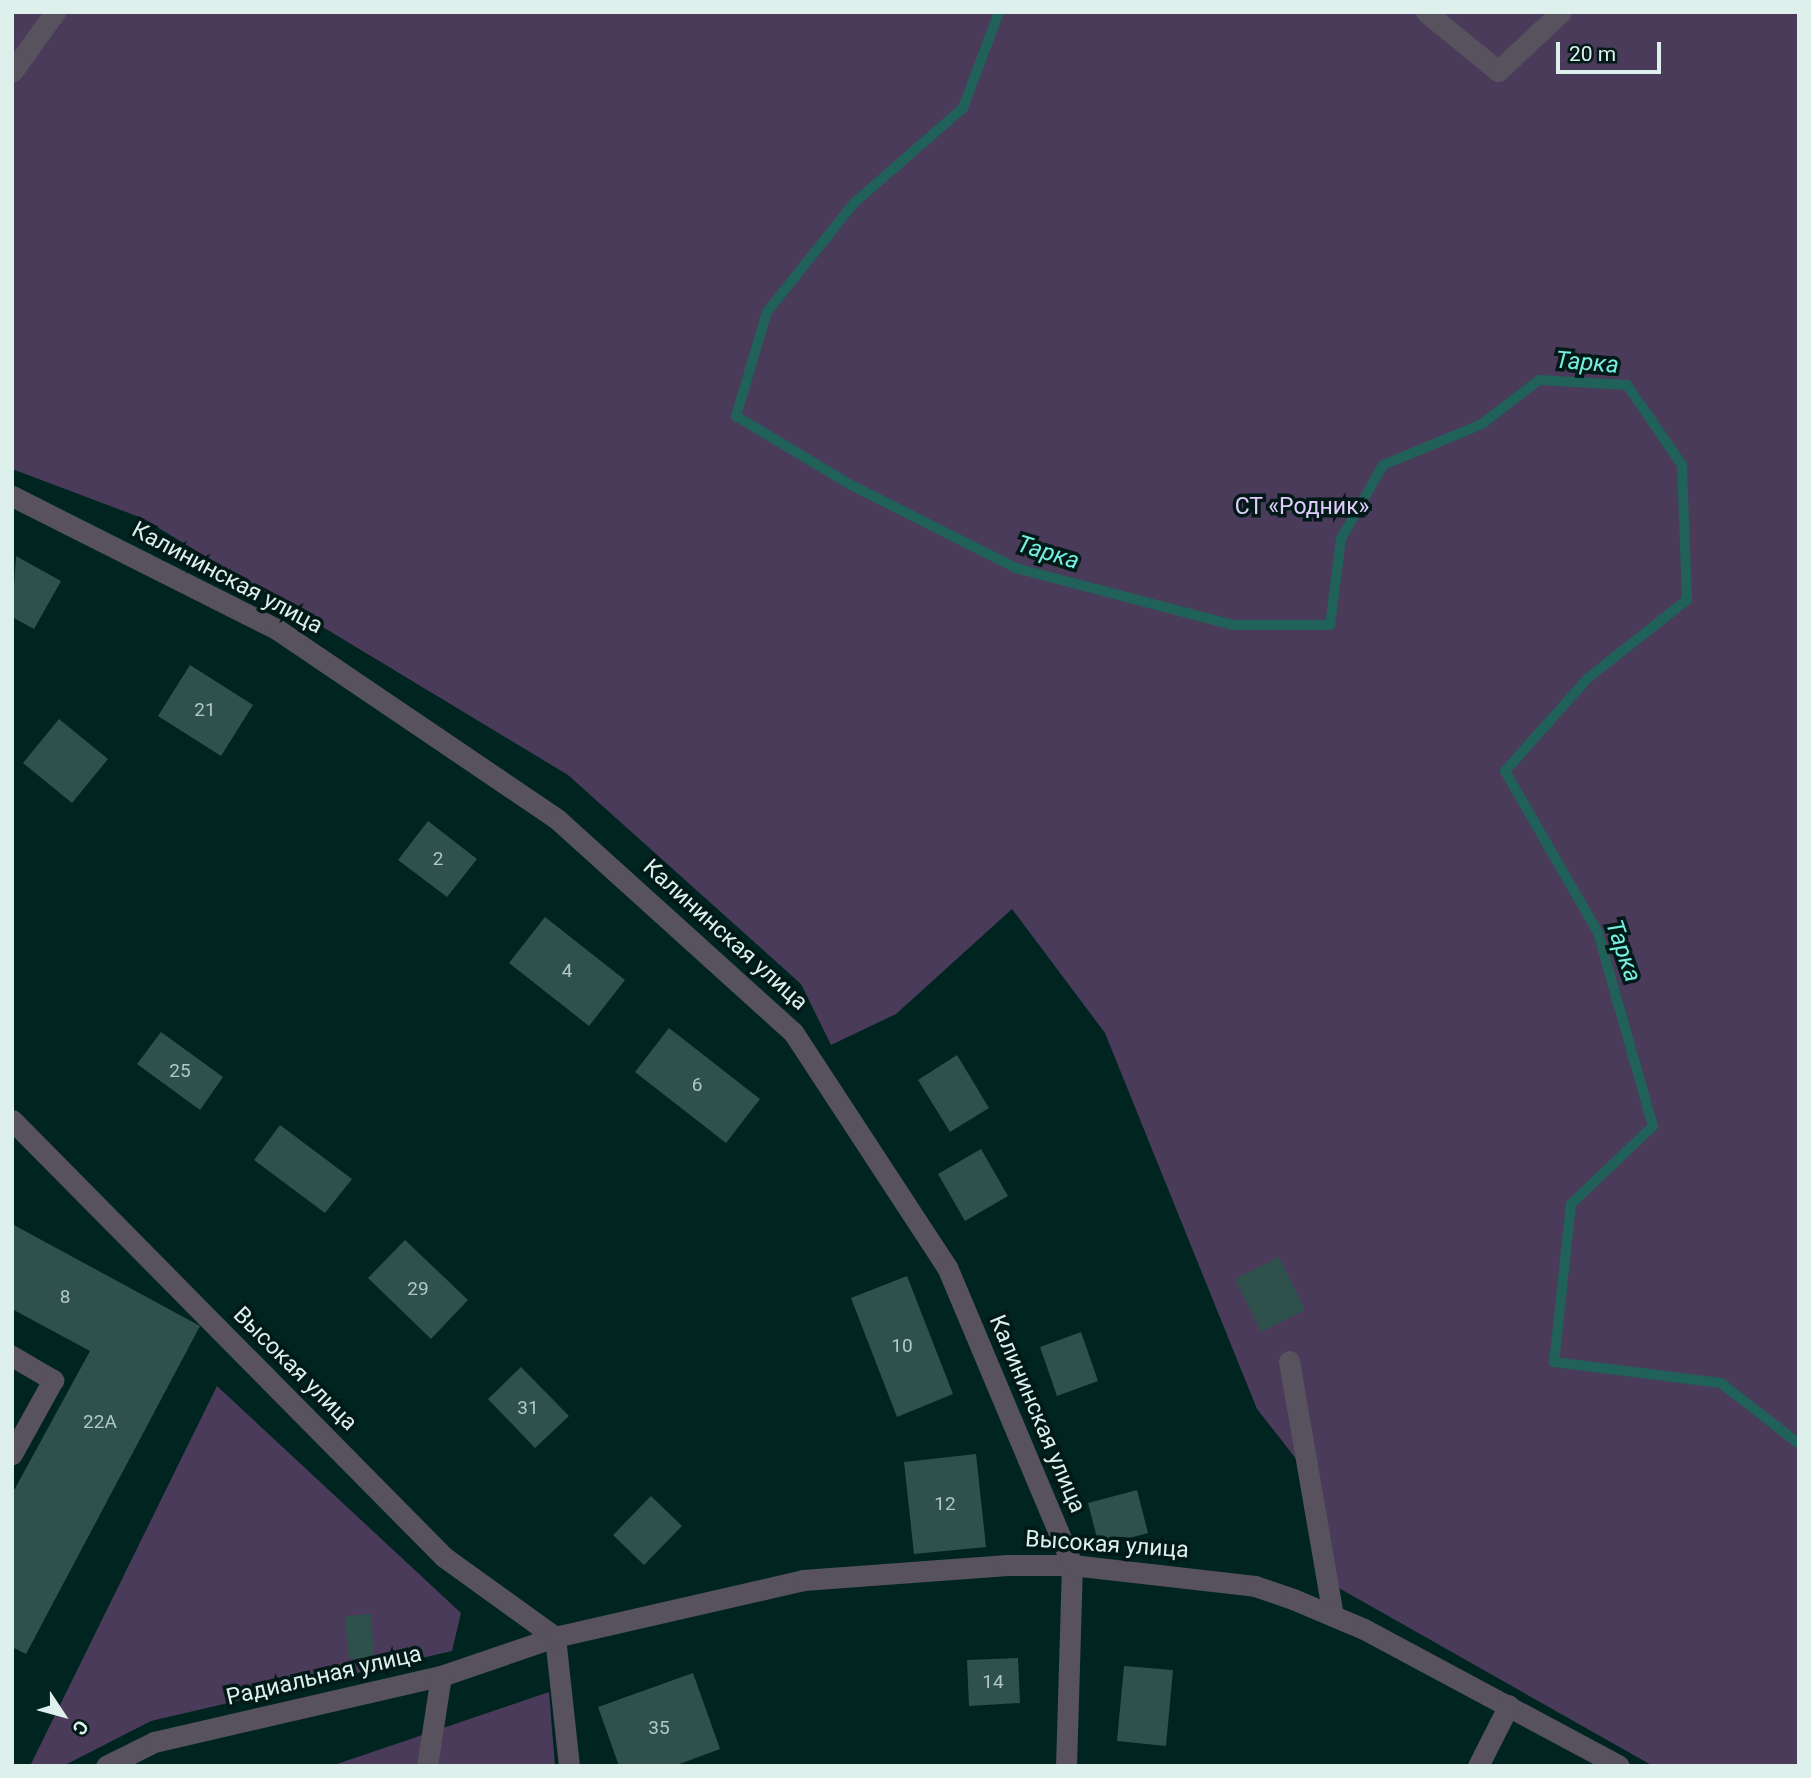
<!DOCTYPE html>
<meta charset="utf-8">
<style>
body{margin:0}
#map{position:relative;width:1811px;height:1778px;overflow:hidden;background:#002420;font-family:Roboto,sans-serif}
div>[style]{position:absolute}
.green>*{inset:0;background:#4a3b5b}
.stream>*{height:10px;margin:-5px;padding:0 5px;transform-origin:5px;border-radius:5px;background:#206159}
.building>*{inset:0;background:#2e514c}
.minor>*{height:21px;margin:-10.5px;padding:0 10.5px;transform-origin:10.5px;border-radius:10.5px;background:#57525d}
span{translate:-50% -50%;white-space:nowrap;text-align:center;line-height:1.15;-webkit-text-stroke:7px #011a17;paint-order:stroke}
.number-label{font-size:19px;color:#b1c8c4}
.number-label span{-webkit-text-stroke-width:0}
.park-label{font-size:23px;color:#e0cbfa}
.street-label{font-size:23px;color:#ddf0ec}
.water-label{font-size:24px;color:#76efe0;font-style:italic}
.frame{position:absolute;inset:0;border:14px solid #ddf0ec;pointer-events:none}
.north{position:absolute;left:28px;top:1680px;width:70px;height:70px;-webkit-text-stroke:5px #011a17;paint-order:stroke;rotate:126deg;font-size:19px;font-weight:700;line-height:28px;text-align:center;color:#ddf0ec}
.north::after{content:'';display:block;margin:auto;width:24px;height:32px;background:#ddf0ec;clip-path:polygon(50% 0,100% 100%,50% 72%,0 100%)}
.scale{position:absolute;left:1556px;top:42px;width:105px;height:32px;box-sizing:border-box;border:4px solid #ddf0ec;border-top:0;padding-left:9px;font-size:21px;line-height:24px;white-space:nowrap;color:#ddf0ec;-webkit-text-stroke:5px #011a17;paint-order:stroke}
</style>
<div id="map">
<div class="green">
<div style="clip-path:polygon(12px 12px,1799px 12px,1799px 1766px,1653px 1766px,1330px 1583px,1311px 1478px,1257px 1409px,1105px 1033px,1012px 909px,896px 1014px,831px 1045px,801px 984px,568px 775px,142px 518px,12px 469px)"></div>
<div style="clip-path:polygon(217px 1386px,461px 1613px,452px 1651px,151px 1721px,63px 1766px,30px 1766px)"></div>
<div style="clip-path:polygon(549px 1692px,555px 1766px,331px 1766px)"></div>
</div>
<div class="stream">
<div style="left:999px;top:12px;width:103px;rotate:110.6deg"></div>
<div style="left:963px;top:108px;width:145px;rotate:138.9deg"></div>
<div style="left:854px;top:203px;width:139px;rotate:128.6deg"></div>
<div style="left:767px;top:312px;width:109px;rotate:106.6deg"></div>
<div style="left:736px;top:416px;width:132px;rotate:31deg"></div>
<div style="left:849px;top:484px;width:187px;rotate:26.7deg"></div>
<div style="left:1016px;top:568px;width:225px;rotate:14.7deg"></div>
<div style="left:1234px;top:625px;width:96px"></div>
<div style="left:1330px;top:625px;width:87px;rotate:-82.7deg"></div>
<div style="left:1341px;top:539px;width:85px;rotate:-60.4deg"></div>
<div style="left:1383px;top:465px;width:107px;rotate:-22.5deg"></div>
<div style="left:1482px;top:424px;width:72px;rotate:-37.7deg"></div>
<div style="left:1539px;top:380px;width:88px;rotate:3.3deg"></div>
<div style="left:1627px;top:385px;width:97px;rotate:55.5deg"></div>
<div style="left:1682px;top:465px;width:135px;rotate:87.9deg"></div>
<div style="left:1687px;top:600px;width:126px;rotate:141.8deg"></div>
<div style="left:1588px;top:678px;width:125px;rotate:131.7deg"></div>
<div style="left:1505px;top:771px;width:187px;rotate:60.1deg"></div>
<div style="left:1598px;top:933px;width:201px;rotate:74.1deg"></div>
<div style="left:1653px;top:1126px;width:113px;rotate:136.4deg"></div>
<div style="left:1571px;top:1204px;width:159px;rotate:96.1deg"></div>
<div style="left:1554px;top:1362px;width:168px;rotate:7.2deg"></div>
<div style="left:1721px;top:1383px;width:99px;rotate:38deg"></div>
</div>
<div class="building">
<div style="clip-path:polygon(16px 556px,61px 581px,34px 629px,12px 617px)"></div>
<div style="clip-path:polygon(190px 665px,253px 705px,221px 756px,158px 716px)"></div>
<div style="clip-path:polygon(59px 719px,108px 759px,72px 803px,23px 763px)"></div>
<div style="clip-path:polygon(428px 821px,477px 859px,447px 897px,398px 860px)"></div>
<div style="clip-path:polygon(545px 917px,625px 980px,589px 1026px,509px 963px)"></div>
<div style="clip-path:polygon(669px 1028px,760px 1099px,726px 1143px,635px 1072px)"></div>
<div style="clip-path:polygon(161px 1032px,223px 1077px,200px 1110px,137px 1064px)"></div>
<div style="clip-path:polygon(957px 1055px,989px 1108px,950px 1132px,918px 1080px)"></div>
<div style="clip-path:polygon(280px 1125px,352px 1179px,325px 1213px,254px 1160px)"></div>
<div style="clip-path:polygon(981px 1149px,1008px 1196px,965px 1221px,938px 1174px)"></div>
<div style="clip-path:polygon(12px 1224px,200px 1326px,26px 1654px,12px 1647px,12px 1494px,90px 1351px,12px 1309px)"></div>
<div style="clip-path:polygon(405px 1240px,468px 1300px,431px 1339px,368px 1278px)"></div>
<div style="clip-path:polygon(1279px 1257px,1305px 1310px,1261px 1332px,1235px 1279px)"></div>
<div style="clip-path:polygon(907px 1276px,953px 1394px,897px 1417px,851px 1298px)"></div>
<div style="clip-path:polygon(1081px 1332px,1098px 1381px,1057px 1396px,1040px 1347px)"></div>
<div style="clip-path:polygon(521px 1367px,569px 1416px,535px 1448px,488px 1399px)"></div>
<div style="clip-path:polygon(976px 1454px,986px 1547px,914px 1554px,904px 1462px)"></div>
<div style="clip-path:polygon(1137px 1490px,1148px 1533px,1099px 1546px,1088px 1503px)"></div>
<div style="clip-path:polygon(651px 1496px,682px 1526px,644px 1565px,613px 1535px)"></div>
<div style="clip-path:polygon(371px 1614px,374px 1657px,349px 1659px,345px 1616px)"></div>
<div style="clip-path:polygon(1018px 1658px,1020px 1703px,969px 1706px,967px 1660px)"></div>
<div style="clip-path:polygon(1124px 1666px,1173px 1670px,1166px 1746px,1117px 1741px)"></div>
<div style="clip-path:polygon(693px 1673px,720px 1749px,674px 1766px,619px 1766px,598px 1707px)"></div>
</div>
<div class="minor">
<div style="left:1426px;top:12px;width:93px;rotate:39.3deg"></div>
<div style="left:1498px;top:71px;width:86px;rotate:-43.1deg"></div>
<div style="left:12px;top:72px;width:74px;rotate:-54.4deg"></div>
<div style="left:12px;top:496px;width:298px;rotate:26.7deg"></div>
<div style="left:278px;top:630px;width:337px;rotate:34.1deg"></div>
<div style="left:557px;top:819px;width:318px;rotate:42.1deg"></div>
<div style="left:793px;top:1032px;width:281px;rotate:56.8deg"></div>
<div style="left:947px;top:1267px;width:323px;rotate:67.2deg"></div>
<div style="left:1072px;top:1565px;width:201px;rotate:91.7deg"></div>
<div style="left:12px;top:1120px;width:614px;rotate:45.33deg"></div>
<div style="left:444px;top:1557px;width:137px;rotate:35.8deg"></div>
<div style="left:555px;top:1637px;width:130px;rotate:83.8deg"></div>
<div style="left:12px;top:1356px;width:48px;rotate:30.3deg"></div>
<div style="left:53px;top:1380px;width:85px;rotate:119deg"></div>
<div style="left:1289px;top:1361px;width:258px;rotate:80.2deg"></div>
<div style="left:106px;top:1766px;width:54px;rotate:-26.6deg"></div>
<div style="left:154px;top:1742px;width:294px;rotate:-13deg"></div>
<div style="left:441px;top:1676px;width:120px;rotate:-18.9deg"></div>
<div style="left:555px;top:1637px;width:254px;rotate:-12.9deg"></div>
<div style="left:803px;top:1580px;width:205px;rotate:-4.2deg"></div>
<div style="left:1007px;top:1565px;width:65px"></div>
<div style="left:1072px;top:1565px;width:184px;rotate:6.5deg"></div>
<div style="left:1255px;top:1586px;width:40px;rotate:18.9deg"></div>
<div style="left:1293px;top:1599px;width:77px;rotate:22.9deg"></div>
<div style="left:1364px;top:1629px;width:289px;rotate:28.2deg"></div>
<div style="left:427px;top:1766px;width:91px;rotate:-81.2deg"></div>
<div style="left:1478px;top:1766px;width:68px;rotate:-63.1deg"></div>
</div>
<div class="number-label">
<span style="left:205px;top:710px">21</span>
<span style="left:438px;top:859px">2</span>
<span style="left:567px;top:971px">4</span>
<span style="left:180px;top:1071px">25</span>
<span style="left:697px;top:1085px">6</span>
<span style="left:418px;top:1289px">29</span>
<span style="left:65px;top:1297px">8</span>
<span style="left:902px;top:1346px">10</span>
<span style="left:528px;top:1408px">31</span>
<span style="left:100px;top:1422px">22А</span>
<span style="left:945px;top:1504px">12</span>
<span style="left:993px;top:1682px">14</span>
<span style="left:659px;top:1728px">35</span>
</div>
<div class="park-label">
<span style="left:1302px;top:507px">СТ «Родник»</span>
</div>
<div class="street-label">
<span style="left:227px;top:578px;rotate:28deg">Калининская улица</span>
<span style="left:725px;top:935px;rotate:42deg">Калининская улица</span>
<span style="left:295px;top:1369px;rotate:45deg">Высокая улица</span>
<span style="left:1037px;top:1414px;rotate:67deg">Калининская улица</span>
<span style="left:1107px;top:1545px;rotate:4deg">Высокая улица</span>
<span style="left:324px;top:1676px;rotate:-13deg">Радиальная улица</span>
</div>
<div class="water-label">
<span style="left:1587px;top:363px;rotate:5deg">Тарка</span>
<span style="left:1048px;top:553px;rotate:17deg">Тарка</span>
<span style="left:1623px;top:951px;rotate:71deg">Тарка</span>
</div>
<div class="frame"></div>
<div class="north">С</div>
<div class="scale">20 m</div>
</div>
